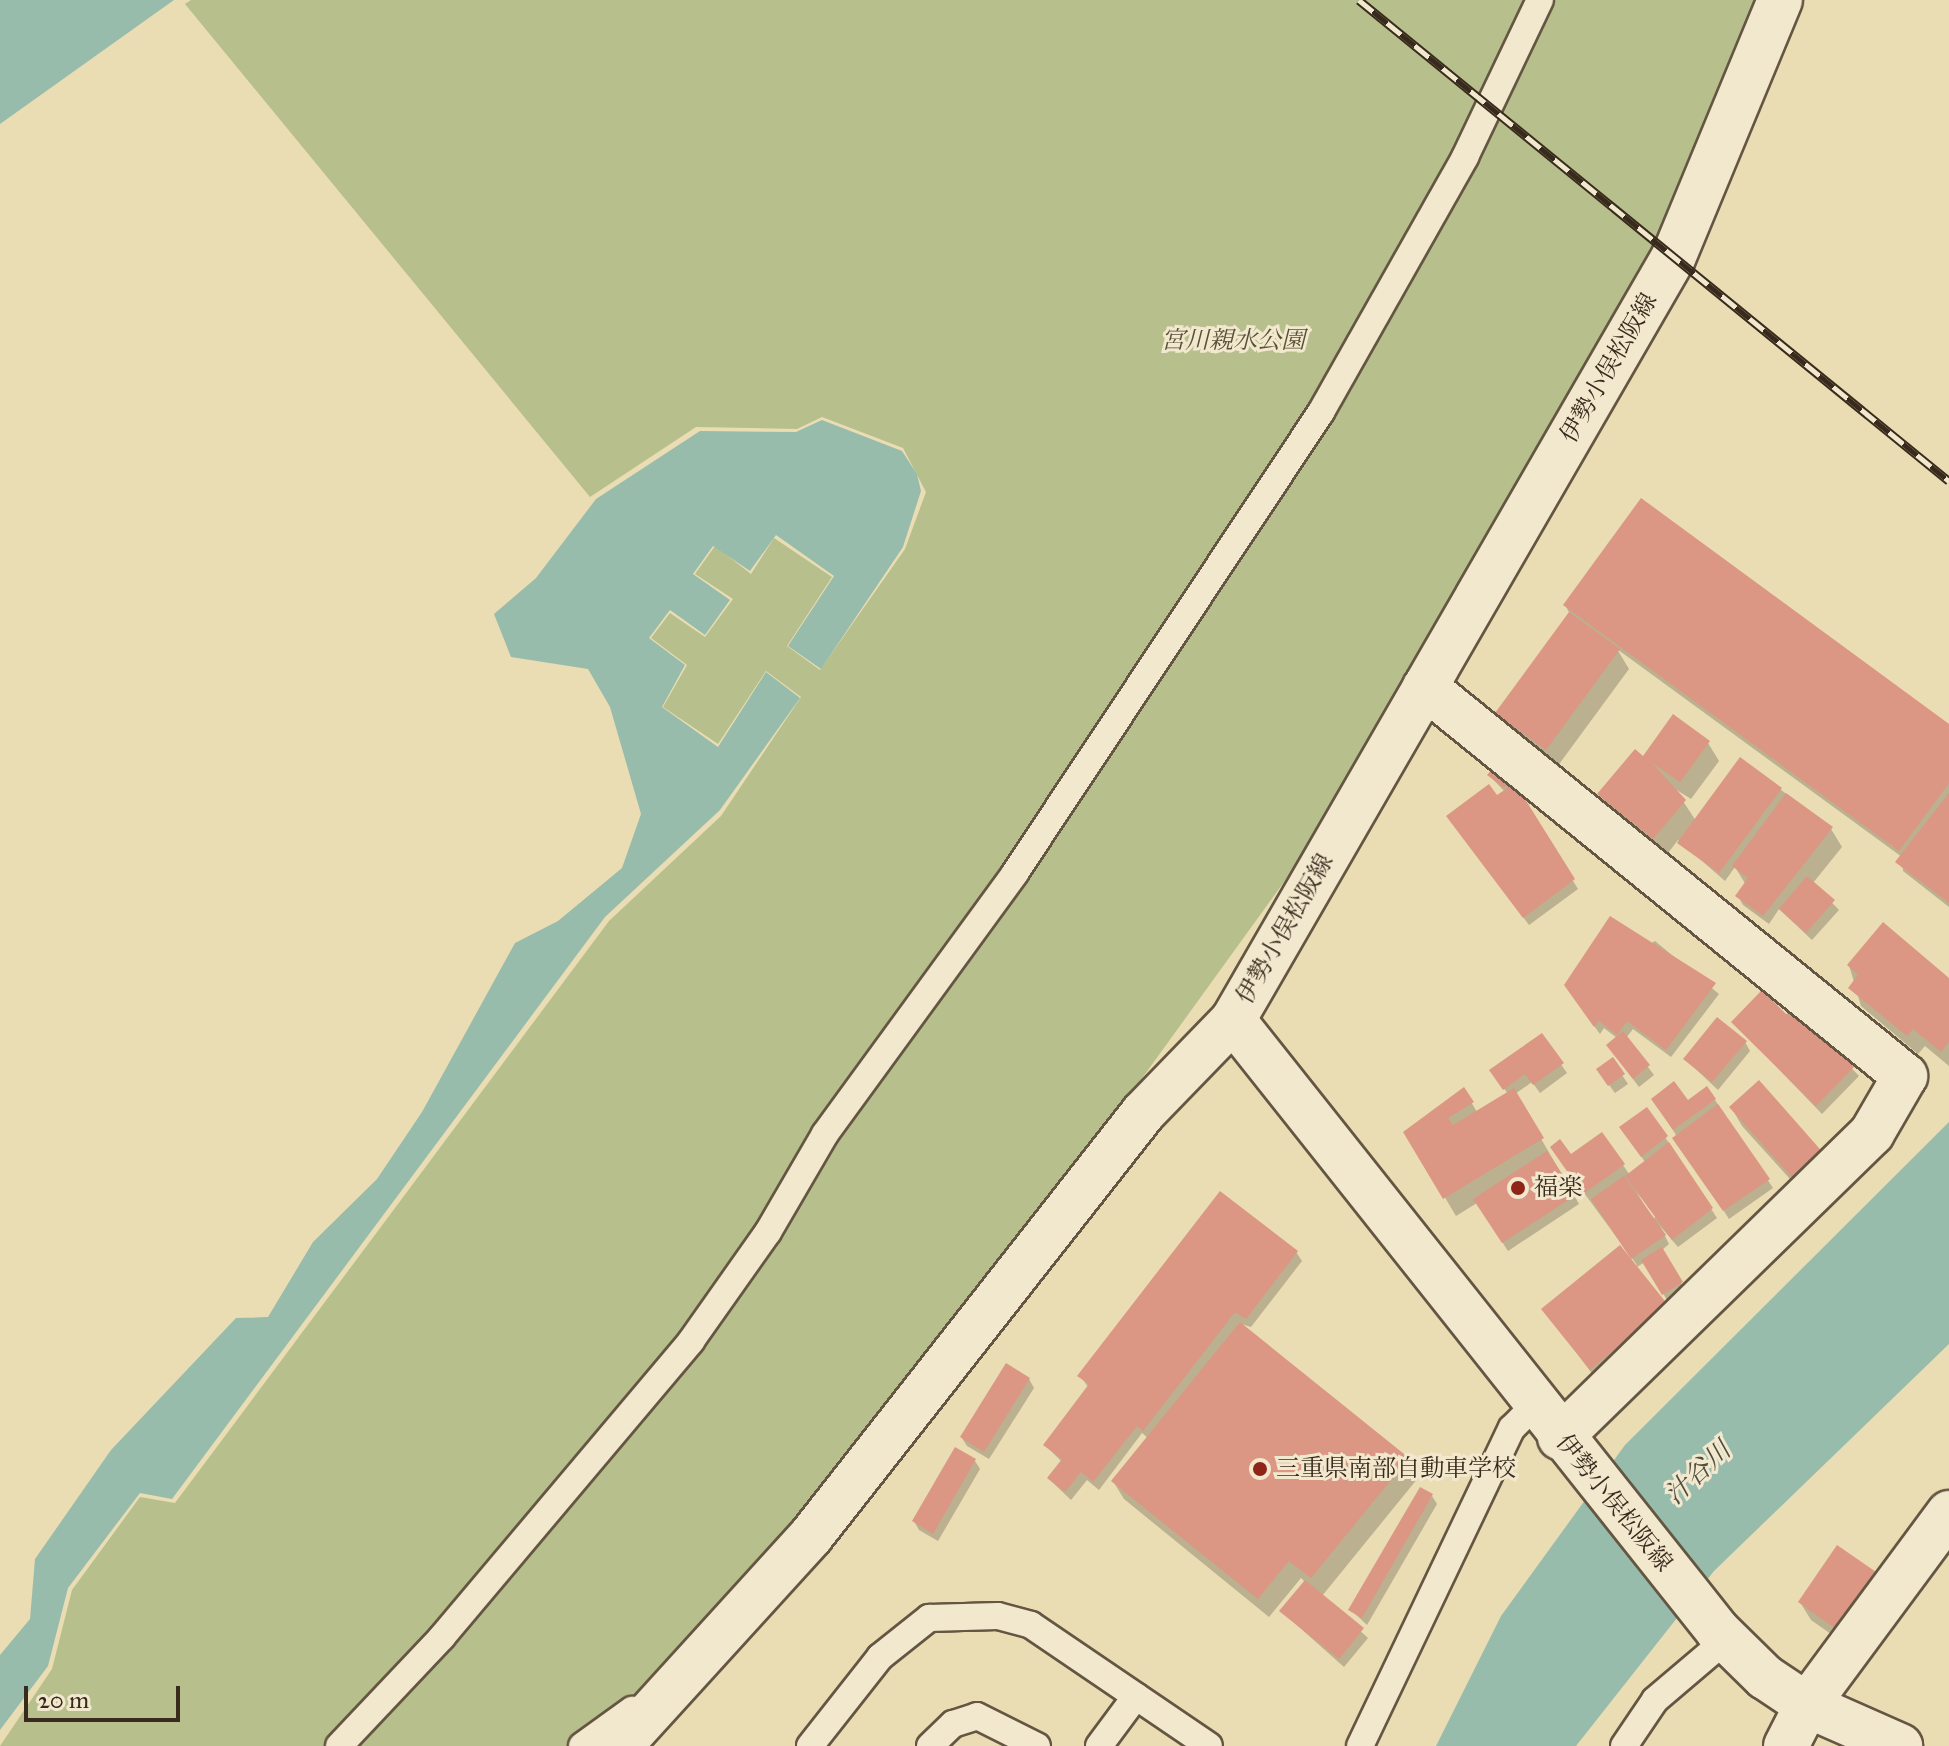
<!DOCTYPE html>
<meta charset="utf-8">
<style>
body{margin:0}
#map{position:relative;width:1949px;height:1746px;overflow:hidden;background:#eadcb3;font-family:"IM FELL Great Primer","Noto Serif JP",serif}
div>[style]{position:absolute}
.green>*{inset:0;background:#b7c08c}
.water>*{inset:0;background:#98bcac}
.shadow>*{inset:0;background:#0003}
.building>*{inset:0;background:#dc9684}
.roads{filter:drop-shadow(2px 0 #645642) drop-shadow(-2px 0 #645642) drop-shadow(0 2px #645642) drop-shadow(0 -2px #645642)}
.lane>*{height:26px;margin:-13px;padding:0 13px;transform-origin:13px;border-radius:13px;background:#f1e8ce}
.street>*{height:44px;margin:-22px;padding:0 22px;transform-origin:22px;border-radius:22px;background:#f1e8ce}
.secondary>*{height:44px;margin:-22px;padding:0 22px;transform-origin:22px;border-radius:22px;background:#f1e8ce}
.rail>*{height:9px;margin-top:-4.5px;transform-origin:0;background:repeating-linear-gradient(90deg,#f1e8ce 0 18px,#382a1c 0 36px);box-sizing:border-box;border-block:2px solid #382a1c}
.dots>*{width:22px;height:22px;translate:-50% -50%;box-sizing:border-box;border:4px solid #f1e8ce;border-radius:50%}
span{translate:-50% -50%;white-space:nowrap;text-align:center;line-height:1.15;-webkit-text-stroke:6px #f1e8ce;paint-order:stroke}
.park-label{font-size:24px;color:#585038;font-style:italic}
.street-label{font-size:24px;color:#382a1c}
.poi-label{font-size:24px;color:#382a1c}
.left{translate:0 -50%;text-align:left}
.water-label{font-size:26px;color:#504e40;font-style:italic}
.scale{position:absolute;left:24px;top:1686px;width:156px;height:36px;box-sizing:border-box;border:4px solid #382a1c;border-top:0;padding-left:10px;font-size:24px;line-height:28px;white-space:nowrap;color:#382a1c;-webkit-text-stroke:6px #f1e8ce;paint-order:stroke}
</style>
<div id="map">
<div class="green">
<div style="clip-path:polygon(191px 0,1772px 0,1673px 258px,1425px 687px,811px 1536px,620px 1746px,0 1746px,52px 1669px,72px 1590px,140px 1497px,175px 1503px,609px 921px,721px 816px,801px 697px,766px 671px,718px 744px,663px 707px,687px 665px,651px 638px,670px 613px,705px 637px,733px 599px,695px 574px,715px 546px,751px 574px,774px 538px,832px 577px,787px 646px,820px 670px,905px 549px,926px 492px,903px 448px,822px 417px,797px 429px,696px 427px,590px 497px,185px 4px)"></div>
</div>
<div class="water">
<div style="clip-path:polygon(0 0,174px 0,0 124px)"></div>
<div style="clip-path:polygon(822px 420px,902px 451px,917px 474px,921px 491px,903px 547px,821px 669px,788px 646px,834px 576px,776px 535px,750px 571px,713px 546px,693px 574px,730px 600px,705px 635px,670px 610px,649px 638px,685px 665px,662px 707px,718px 747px,766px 672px,800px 698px,720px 810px,605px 917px,172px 1499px,140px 1493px,68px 1588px,48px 1666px,0 1730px,0 1655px,30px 1619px,35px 1559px,111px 1450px,236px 1318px,268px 1317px,313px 1242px,377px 1179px,422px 1112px,515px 943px,558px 921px,622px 868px,641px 814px,610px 707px,588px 669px,511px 657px,494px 614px,536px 578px,596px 499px,700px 431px,796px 432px)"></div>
<div style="clip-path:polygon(1949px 1122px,1949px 1344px,1714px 1571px,1576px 1746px,1436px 1746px,1501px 1616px,1625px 1445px)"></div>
</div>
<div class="shadow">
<div style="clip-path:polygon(1565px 605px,1949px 727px,1949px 907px,1903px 871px,1902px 857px,1617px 649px,1629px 669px,1557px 767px,1508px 732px,1498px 713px,1570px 614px)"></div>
<div style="clip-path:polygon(1708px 743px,1719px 761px,1691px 799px,1675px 789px,1696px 821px,1780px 789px,1831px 829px,1842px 847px,1813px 883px,1839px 910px,1812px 940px,1779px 909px,1769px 924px,1743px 905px,1738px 896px,1746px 885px,1735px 867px,1725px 881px,1678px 840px,1665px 857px,1611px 813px,1600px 794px,1644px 759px)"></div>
<div style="clip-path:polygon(1489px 775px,1510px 780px,1578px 889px,1529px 925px,1454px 825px,1505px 792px)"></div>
<div style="clip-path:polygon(1655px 941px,1719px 994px,1671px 1057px,1633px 1029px,1626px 1038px,1654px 1075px,1639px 1087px,1608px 1046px,1617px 1038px,1604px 1028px,1600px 1034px,1571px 994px)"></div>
<div style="clip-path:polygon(1849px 965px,1949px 980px,1949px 1066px,1925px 1046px,1918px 1054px,1861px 1006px)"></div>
<div style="clip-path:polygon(1798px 1012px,1859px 1076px,1822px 1114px,1733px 1022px)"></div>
<div style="clip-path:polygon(1541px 1036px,1567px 1073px,1540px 1093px,1532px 1082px,1515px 1094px,1579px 1204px,1508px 1251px,1477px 1203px,1456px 1216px,1406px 1132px,1464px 1090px,1477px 1112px,1508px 1094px,1497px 1079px)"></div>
<div style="clip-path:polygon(1745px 1042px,1750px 1051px,1718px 1090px,1685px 1059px)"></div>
<div style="clip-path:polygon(1612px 1060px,1628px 1084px,1615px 1093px,1604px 1078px)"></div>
<div style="clip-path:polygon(1715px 1100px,1773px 1188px,1729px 1219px,1659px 1108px)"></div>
<div style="clip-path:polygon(1731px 1107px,1825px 1157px,1809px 1200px,1742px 1126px)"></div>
<div style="clip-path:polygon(evenodd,1647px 1109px,1717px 1218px,1678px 1247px,1660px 1226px,1669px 1244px,1662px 1250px,1686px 1292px,1668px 1302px,1645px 1262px,1635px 1268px,1666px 1306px,1602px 1387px,1544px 1309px,1637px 1265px,1557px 1156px,1623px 1165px,1629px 1174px,1645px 1162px,1627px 1136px,1647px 1109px,1629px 1178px,1658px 1216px,1652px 1219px,1629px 1178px)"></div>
<div style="clip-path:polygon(1296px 1252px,1302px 1261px,1251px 1327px,1238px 1323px,1407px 1460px,1418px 1478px,1322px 1596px,1368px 1638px,1344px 1667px,1281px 1611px,1305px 1582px,1301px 1578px,1269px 1617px,1124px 1499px,1113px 1481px,1148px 1438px,1142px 1433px,1099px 1490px,1087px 1480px,1071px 1500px,1049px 1479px,1062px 1462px,1045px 1445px,1089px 1388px,1080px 1376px)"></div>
<div style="clip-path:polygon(1029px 1379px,1034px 1388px,989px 1459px,967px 1446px,962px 1438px)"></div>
<div style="clip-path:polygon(975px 1461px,980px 1469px,938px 1541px,919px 1530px,914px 1521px)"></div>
<div style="clip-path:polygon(1432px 1496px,1437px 1504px,1367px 1625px,1351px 1610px)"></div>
<div style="clip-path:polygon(1838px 1547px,1851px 1648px,1811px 1620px,1800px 1602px)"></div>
</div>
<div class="building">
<div style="clip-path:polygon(1641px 498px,1949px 724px,1949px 783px,1899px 851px,1563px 605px)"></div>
<div style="clip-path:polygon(1569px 612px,1620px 649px,1546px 750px,1495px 713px)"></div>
<div style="clip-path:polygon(1673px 714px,1710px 741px,1680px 782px,1651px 762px,1686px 800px,1653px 839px,1597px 794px,1635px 749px,1643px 756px)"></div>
<div style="clip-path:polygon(1740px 757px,1782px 788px,1719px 873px,1677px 843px)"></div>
<div style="clip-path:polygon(1495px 766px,1512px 779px,1504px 788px,1487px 775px)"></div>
<div style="clip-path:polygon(1515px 783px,1575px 879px,1523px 918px,1446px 816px,1489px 784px,1497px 795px)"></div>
<div style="clip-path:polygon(1786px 793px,1833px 827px,1763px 916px,1735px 896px,1748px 878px,1732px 866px)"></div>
<div style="clip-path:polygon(1949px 793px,1949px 903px,1895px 862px)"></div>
<div style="clip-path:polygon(1807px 876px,1835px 900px,1806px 933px,1779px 909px)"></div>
<div style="clip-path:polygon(1610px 916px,1716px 983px,1666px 1050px,1627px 1021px,1617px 1035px,1599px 1021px,1594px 1027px,1564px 985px)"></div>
<div style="clip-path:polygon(1883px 922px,1949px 978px,1949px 1042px,1941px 1052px,1913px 1029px,1907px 1036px,1848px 988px,1858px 975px,1847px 965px)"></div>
<div style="clip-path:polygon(1762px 990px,1787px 1015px,1799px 1010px,1855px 1066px,1816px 1106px,1731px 1022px)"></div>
<div style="clip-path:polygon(1717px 1017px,1747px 1041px,1712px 1082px,1683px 1059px)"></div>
<div style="clip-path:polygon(1623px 1031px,1650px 1065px,1633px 1079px,1606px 1045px)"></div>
<div style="clip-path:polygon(1542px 1033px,1564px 1063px,1533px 1085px,1525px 1074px,1503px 1090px,1489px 1070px)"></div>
<div style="clip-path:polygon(1613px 1057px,1625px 1074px,1608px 1086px,1596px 1069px)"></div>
<div style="clip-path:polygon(1759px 1080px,1826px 1156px,1797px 1183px,1729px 1107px)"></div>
<div style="clip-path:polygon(1674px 1081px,1688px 1100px,1707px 1086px,1716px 1099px,1673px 1130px,1651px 1099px)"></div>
<div style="clip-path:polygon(1464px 1087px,1474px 1102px,1448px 1118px,1453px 1125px,1514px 1088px,1544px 1138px,1443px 1199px,1403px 1132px)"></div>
<div style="clip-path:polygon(1718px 1104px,1770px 1179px,1723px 1211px,1672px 1138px)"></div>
<div style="clip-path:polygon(1647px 1107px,1668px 1136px,1641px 1157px,1619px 1127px)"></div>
<div style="clip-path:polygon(1602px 1132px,1625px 1164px,1583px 1194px,1550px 1147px,1560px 1139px,1571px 1154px)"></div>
<div style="clip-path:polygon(1669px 1142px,1713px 1208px,1672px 1240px,1625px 1176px)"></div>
<div style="clip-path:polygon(1547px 1151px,1576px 1195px,1502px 1243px,1473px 1199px)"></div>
<div style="clip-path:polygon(1624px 1176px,1666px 1235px,1631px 1259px,1591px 1199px)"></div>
<div style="clip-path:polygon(1220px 1191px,1298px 1251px,1246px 1319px,1235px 1312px,1143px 1431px,1137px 1426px,1093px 1482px,1081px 1472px,1065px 1492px,1047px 1478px,1062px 1459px,1043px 1445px,1089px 1384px,1077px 1376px)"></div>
<div style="clip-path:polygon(1620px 1245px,1668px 1305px,1590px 1370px,1541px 1309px)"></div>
<div style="clip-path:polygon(1662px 1247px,1683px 1282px,1662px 1295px,1641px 1260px)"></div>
<div style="clip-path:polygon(1240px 1322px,1409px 1458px,1311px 1578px,1289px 1561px,1258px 1599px,1111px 1481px)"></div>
<div style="clip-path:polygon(1006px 1363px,1030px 1378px,984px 1452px,960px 1437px)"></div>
<div style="clip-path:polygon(955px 1447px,976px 1459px,933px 1534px,912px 1521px)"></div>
<div style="clip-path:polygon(1420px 1487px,1433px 1494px,1362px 1618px,1348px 1610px)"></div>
<div style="clip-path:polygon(1837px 1545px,1879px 1574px,1839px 1631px,1798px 1602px)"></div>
<div style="clip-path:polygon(1305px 1580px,1364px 1628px,1339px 1659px,1279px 1611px)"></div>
</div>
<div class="roads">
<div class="lane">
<div style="left:339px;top:1746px;width:150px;rotate:-46.6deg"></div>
<div style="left:442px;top:1637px;width:387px;rotate:-49.9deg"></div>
<div style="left:691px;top:1341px;width:133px;rotate:-54.8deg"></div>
<div style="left:768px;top:1232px;width:113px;rotate:-59.8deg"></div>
<div style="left:825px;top:1134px;width:323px;rotate:-53.9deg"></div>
<div style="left:1015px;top:873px;width:553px;rotate:-56.42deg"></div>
<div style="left:1321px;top:412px;width:293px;rotate:-60.5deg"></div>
<div style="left:1465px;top:157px;width:174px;rotate:-64.5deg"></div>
<div style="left:582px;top:1746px;width:62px;rotate:-35.8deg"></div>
<div style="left:810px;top:1746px;width:113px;rotate:-51.8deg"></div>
<div style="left:880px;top:1657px;width:63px;rotate:-38.5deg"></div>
<div style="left:929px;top:1618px;width:69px;rotate:-1.7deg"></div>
<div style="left:998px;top:1616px;width:34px;rotate:15deg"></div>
<div style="left:1031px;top:1625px;width:215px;rotate:34.2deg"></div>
<div style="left:930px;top:1746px;width:32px;rotate:-44deg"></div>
<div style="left:953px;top:1724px;width:25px;rotate:-18deg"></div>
<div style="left:977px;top:1716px;width:67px;rotate:26.6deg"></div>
<div style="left:1099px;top:1746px;width:62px;rotate:-53.5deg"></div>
<div style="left:1360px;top:1746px;width:352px;rotate:-64.5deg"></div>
<div style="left:1512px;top:1428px;width:33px;rotate:-45deg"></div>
<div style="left:1624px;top:1746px;width:55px;rotate:-56deg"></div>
<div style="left:1655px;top:1700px;width:94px;rotate:-40.3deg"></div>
</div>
<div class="street">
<div style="left:1425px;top:687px;width:618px;rotate:39.02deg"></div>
<div style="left:1905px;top:1076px;width:66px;rotate:120.1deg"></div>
<div style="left:1872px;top:1133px;width:436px;rotate:135.7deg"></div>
<div style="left:1786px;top:1746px;width:46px;rotate:-62.9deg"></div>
<div style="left:1807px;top:1705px;width:239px;rotate:-53.5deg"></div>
</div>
<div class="secondary">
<div style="left:1780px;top:0;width:279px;rotate:112.5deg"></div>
<div style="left:1673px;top:258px;width:880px;rotate:120deg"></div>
<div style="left:1233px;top:1020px;width:780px;rotate:51.56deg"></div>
<div style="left:1718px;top:1631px;width:66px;rotate:44.4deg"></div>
<div style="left:1765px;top:1677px;width:50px;rotate:33.7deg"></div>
<div style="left:1807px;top:1705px;width:102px;rotate:23.8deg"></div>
<div style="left:620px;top:1746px;width:284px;rotate:-47.7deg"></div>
<div style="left:811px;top:1536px;width:538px;rotate:-51.87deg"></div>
<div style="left:1143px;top:1113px;width:129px;rotate:-45.9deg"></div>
</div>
</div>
<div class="rail">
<div style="left:1359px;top:0;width:761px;rotate:39.19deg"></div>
</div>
<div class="dots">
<div style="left:1518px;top:1188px;background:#8f2418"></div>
<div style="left:1260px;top:1469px;background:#8f2418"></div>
</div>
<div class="park-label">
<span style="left:1233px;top:341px">宮川親水公園</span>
</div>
<div class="street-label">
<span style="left:1609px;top:368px;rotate:-60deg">伊勢小俣松阪線</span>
<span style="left:1285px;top:929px;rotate:-60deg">伊勢小俣松阪線</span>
<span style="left:1614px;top:1503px;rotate:51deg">伊勢小俣松阪線</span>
</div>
<div class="poi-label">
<span class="left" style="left:1534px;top:1188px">福楽</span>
<span class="left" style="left:1276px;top:1469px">三重県南部自動車学校</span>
</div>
<div class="water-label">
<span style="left:1698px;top:1473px;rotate:-43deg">汁谷川</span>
</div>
<div class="scale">20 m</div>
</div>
